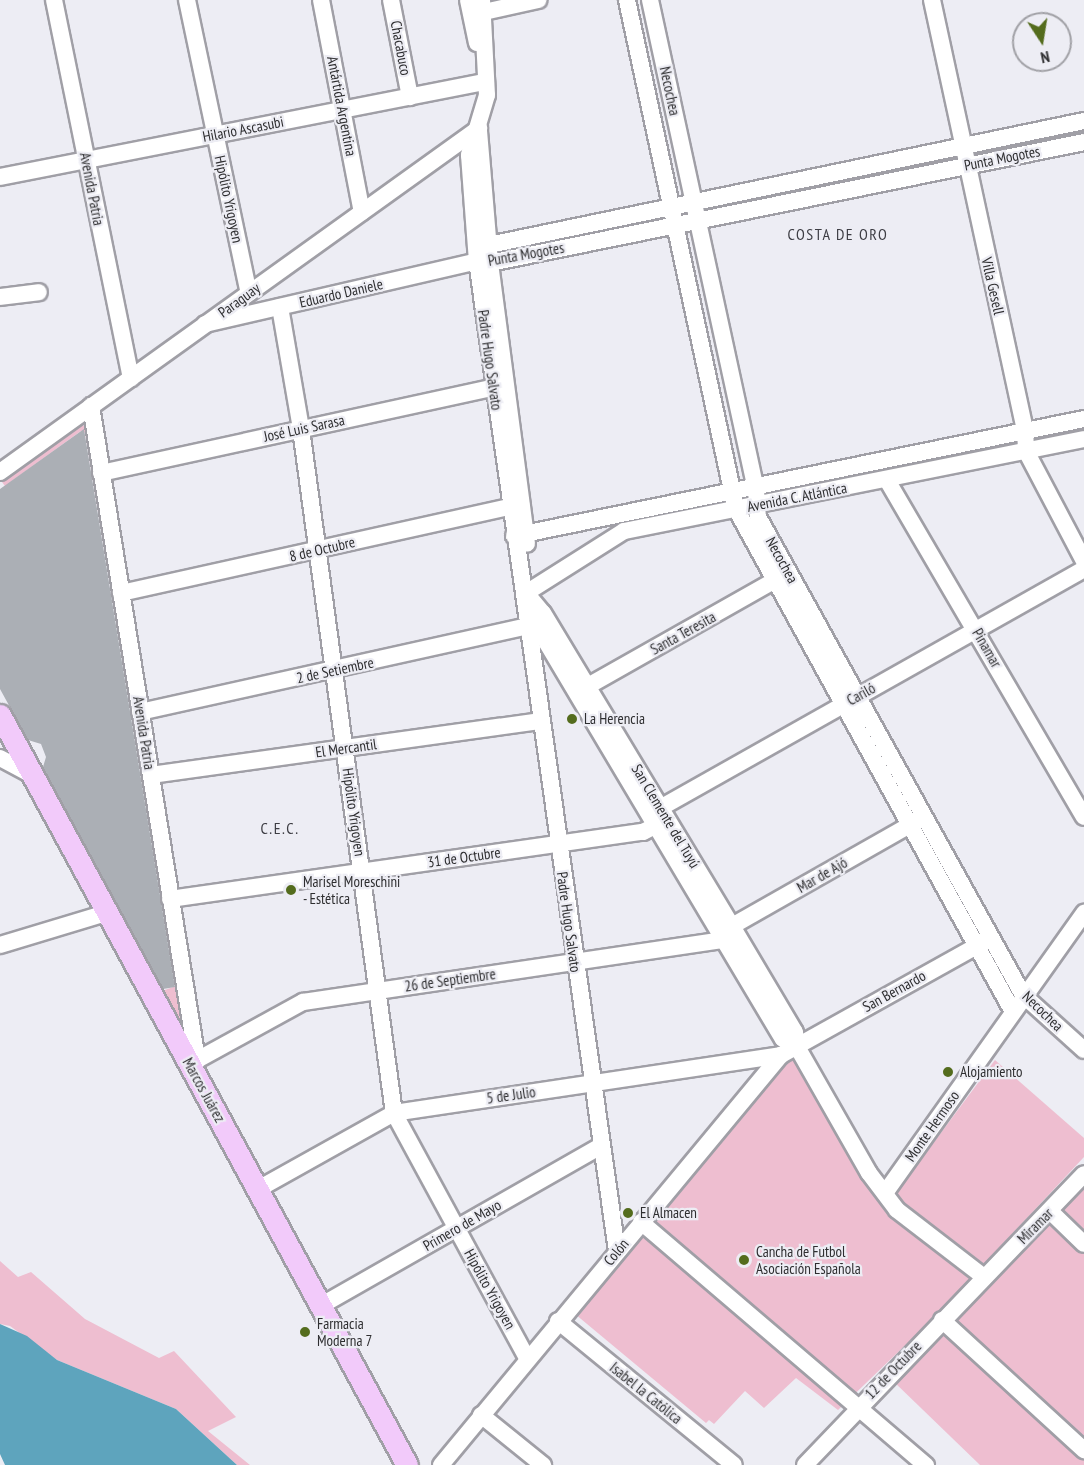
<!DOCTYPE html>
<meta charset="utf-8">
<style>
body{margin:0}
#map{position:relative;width:1084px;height:1465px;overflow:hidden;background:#ededf4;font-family:"PT Sans Narrow",sans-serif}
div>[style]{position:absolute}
.green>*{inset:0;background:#eebed0}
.water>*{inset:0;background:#5ea4bd}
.building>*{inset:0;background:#abafb5}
.roads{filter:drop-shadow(2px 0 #a09fa6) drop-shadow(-2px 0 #a09fa6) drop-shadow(0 2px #a09fa6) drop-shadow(0 -2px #a09fa6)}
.minor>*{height:16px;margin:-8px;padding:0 8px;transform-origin:8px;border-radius:8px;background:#fff}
.major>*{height:21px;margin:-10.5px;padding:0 10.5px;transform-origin:10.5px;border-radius:10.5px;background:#f2cafa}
.dots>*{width:16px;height:16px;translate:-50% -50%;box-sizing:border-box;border:3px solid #ededf4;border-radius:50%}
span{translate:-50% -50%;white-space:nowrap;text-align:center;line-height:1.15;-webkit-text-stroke:4.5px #ededf4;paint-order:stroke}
.street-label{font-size:15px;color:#2e2e30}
.poi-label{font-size:15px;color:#2e2e30}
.left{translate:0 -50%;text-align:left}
.neighbourhood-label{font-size:16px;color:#3d3d43;letter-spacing:1.5px}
.north{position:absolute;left:1012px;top:12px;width:60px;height:60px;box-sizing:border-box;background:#ededf4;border:2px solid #a1a1a6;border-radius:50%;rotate:168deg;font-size:16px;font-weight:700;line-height:24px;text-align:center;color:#2e2e30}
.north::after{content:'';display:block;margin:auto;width:21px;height:27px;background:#546c1d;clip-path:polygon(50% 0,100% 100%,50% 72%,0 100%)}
</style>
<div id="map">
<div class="green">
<div style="clip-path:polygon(81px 425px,86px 426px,184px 1035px,159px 992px,176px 986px,85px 433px,81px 431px,5px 486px,2px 482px)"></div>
<div style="clip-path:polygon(793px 1057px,850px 1150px,971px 1275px,972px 1281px,838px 1410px,796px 1378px,764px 1408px,745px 1391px,714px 1424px,709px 1420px,706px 1423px,575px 1314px,786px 1058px)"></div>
<div style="clip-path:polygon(995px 1060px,1084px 1138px,1084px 1157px,982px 1266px,915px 1216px,900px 1201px,897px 1192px)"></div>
<div style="clip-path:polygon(1084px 1182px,1084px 1465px,980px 1465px,892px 1380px)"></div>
<div style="clip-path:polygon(0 1261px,18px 1277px,31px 1272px,85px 1319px,159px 1358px,174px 1351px,236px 1417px,208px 1431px,250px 1465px,237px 1465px,176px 1409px,57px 1360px,10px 1326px,0 1324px)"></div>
</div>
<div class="water">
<div style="clip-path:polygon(0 1324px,27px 1336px,57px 1360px,176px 1409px,237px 1465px,5px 1465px,0 1454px)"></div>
</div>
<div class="building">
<div style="clip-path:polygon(84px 429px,175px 987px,163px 989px,43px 767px,46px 757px,41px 744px,28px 740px,0 689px,0 489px)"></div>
</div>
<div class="roads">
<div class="minor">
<div style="left:54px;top:0;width:386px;rotate:78.5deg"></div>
<div style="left:187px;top:0;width:299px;rotate:78.1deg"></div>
<div style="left:321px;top:0;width:216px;rotate:79.1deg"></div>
<div style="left:391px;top:0;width:99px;rotate:78.9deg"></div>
<div style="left:468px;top:0;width:44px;rotate:78.2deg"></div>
<div style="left:482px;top:0;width:95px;rotate:87deg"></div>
<div style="left:487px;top:95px;width:63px;rotate:106.7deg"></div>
<div style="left:469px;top:155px;width:106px;rotate:85.7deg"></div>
<div style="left:477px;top:261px;width:1000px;rotate:81.95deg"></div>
<div style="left:627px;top:0;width:521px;rotate:77.91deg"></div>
<div style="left:736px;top:509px;width:572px;rotate:61.15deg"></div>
<div style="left:650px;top:0;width:501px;rotate:77.79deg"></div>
<div style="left:756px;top:490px;width:27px;rotate:86deg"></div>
<div style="left:758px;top:517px;width:547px;rotate:61deg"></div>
<div style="left:1023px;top:995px;width:82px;rotate:42deg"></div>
<div style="left:932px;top:0;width:440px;rotate:77.8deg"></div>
<div style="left:1025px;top:430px;width:21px;rotate:87deg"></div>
<div style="left:1026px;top:451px;width:124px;rotate:62.2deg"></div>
<div style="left:475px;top:14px;width:65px;rotate:-12.5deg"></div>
<div style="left:479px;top:131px;width:132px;rotate:85.2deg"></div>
<div style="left:490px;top:263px;width:283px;rotate:82.5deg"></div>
<div style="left:0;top:177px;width:495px;rotate:-11.1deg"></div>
<div style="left:477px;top:261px;width:20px;rotate:-53deg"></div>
<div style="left:489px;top:245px;width:608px;rotate:-11.77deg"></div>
<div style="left:0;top:297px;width:39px;rotate:-7deg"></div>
<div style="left:280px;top:307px;width:124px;rotate:80.2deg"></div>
<div style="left:301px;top:429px;width:690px;rotate:82.26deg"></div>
<div style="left:394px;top:1113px;width:279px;rotate:61.5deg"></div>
<div style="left:205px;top:324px;width:279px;rotate:-13deg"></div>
<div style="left:477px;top:261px;width:13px;rotate:9deg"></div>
<div style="left:490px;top:263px;width:606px;rotate:-11.51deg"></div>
<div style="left:91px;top:406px;width:663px;rotate:80.79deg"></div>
<div style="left:0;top:472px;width:590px;rotate:-35.68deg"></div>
<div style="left:101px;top:473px;width:412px;rotate:-12.3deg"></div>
<div style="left:887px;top:480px;width:390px;rotate:59.7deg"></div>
<div style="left:514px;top:536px;width:582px;rotate:-11.6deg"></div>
<div style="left:121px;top:593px;width:410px;rotate:-12.5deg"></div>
<div style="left:526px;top:593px;width:26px;rotate:50deg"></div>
<div style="left:543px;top:613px;width:366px;rotate:58.9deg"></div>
<div style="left:732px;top:926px;width:123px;rotate:59.3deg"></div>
<div style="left:795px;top:1032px;width:13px;rotate:86deg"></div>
<div style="left:796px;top:1045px;width:147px;rotate:60.3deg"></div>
<div style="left:869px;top:1173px;width:46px;rotate:52.9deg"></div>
<div style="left:897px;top:1210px;width:110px;rotate:37.6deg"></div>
<div style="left:526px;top:593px;width:116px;rotate:-32.3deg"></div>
<div style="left:624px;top:531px;width:469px;rotate:-11.3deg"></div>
<div style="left:529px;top:626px;width:11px;rotate:22deg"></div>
<div style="left:539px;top:630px;width:476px;rotate:59.2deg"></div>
<div style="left:783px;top:1039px;width:14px;rotate:25deg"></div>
<div style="left:588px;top:686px;width:217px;rotate:-29.5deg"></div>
<div style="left:140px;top:712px;width:398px;rotate:-12.5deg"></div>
<div style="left:529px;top:626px;width:9px;rotate:-41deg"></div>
<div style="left:0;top:758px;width:36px;rotate:28deg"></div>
<div style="left:151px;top:775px;width:394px;rotate:-7.9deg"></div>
<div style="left:170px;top:899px;width:478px;rotate:-8.1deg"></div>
<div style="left:643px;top:832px;width:13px;rotate:-27deg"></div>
<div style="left:655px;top:826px;width:19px;rotate:-74deg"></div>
<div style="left:660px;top:808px;width:487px;rotate:-29.4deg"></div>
<div style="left:0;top:945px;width:111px;rotate:-16.8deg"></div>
<div style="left:190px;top:1064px;width:129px;rotate:-28.8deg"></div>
<div style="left:303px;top:1002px;width:427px;rotate:-8.4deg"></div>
<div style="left:725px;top:940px;width:16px;rotate:-63deg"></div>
<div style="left:732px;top:926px;width:216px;rotate:-29.6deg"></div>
<div style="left:260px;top:1188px;width:154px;rotate:-29.2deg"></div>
<div style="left:394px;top:1113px;width:391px;rotate:-8.5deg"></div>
<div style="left:885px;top:1193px;width:344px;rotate:-54.6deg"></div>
<div style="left:1050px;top:1211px;width:47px;rotate:44.1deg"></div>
<div style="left:641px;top:1222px;width:375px;rotate:40.5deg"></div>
<div style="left:322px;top:1305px;width:322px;rotate:-29.7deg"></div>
<div style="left:942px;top:1320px;width:193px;rotate:42.5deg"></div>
<div style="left:558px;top:1321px;width:227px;rotate:39.3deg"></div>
<div style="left:481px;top:1415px;width:80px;rotate:38.9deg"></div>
<div style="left:441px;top:1465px;width:533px;rotate:-50.33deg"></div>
<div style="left:781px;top:1055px;width:235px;rotate:-29.1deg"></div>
<div style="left:805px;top:1465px;width:403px;rotate:-46.2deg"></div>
</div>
<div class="major">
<div style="left:0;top:715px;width:853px;rotate:61.51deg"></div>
</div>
</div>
<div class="dots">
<div style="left:572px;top:719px;background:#546c1d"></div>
<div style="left:291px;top:890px;background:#546c1d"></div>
<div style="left:948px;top:1072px;background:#546c1d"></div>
<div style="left:628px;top:1213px;background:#546c1d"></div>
<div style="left:744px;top:1260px;background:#546c1d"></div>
<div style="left:305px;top:1332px;background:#546c1d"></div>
</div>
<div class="street-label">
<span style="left:401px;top:48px;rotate:79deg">Chacabuco</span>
<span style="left:670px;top:91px;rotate:78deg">Necochea</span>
<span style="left:342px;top:106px;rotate:79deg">Antártida Argentina</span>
<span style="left:243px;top:129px;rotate:-11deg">Hilario Ascasubi</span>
<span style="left:1002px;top:158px;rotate:-11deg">Punta Mogotes</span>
<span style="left:92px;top:189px;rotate:79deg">Avenida Patria</span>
<span style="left:229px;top:199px;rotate:78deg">Hipólito Yrigoyen</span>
<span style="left:526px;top:254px;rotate:-10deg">Punta Mogotes</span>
<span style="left:993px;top:286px;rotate:77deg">Villa Gesell</span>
<span style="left:341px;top:293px;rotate:-13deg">Eduardo Daniele</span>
<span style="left:239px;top:300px;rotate:-36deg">Paraguay</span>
<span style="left:490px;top:360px;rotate:82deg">Padre Hugo Salvato</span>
<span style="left:304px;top:428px;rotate:-12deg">José Luis Sarasa</span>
<span style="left:797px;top:497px;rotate:-11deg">Avenida C. Atlántica</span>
<span style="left:322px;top:549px;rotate:-13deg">8 de Octubre</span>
<span style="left:782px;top:560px;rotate:61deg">Necochea</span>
<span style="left:683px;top:633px;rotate:-29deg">Santa Teresita</span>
<span style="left:987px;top:648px;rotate:60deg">Pinamar</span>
<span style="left:335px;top:670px;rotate:-12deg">2 de Setiembre</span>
<span style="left:861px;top:694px;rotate:-29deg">Cariló</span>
<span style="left:144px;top:733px;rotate:81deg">Avenida Patria</span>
<span style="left:346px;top:748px;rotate:-8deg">El Mercantil</span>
<span style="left:354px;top:812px;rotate:82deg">Hipólito Yrigoyen</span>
<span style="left:666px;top:816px;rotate:59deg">San Clemente del Tuyú</span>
<span style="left:464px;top:857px;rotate:-8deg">31 de Octubre</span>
<span style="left:822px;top:875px;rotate:-30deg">Mar de Ajó</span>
<span style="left:569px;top:922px;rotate:82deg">Padre Hugo Salvato</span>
<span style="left:450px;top:980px;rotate:-8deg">26 de Septiembre</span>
<span style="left:894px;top:991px;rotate:-29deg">San Bernardo</span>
<span style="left:1043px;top:1011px;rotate:44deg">Necochea</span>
<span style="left:204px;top:1090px;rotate:61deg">Marcos Juárez</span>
<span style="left:511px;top:1095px;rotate:-8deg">5 de Julio</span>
<span style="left:932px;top:1126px;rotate:-55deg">Monte Hermoso</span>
<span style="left:462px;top:1225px;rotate:-30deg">Primero de Mayo</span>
<span style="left:1035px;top:1226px;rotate:-45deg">Miramar</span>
<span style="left:616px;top:1252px;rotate:-50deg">Colón</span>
<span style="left:490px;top:1289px;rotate:61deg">Hipólito Yrigoyen</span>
<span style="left:893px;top:1370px;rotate:-46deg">12 de Octubre</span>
<span style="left:646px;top:1393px;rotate:39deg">Isabel la Católica</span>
</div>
<div class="poi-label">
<span class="left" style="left:584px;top:719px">La Herencia</span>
<span class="left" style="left:303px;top:890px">Marisel Moreschini<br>- Estética</span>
<span class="left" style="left:960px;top:1072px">Alojamiento</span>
<span class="left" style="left:640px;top:1213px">El Almacen</span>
<span class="left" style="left:756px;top:1260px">Cancha de Futbol<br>Asociación Española</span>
<span class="left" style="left:317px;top:1332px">Farmacia<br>Moderna 7</span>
</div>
<div class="neighbourhood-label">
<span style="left:838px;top:234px">COSTA DE ORO</span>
<span style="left:280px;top:828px">C.E.C.</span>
</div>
<div class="north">N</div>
</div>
